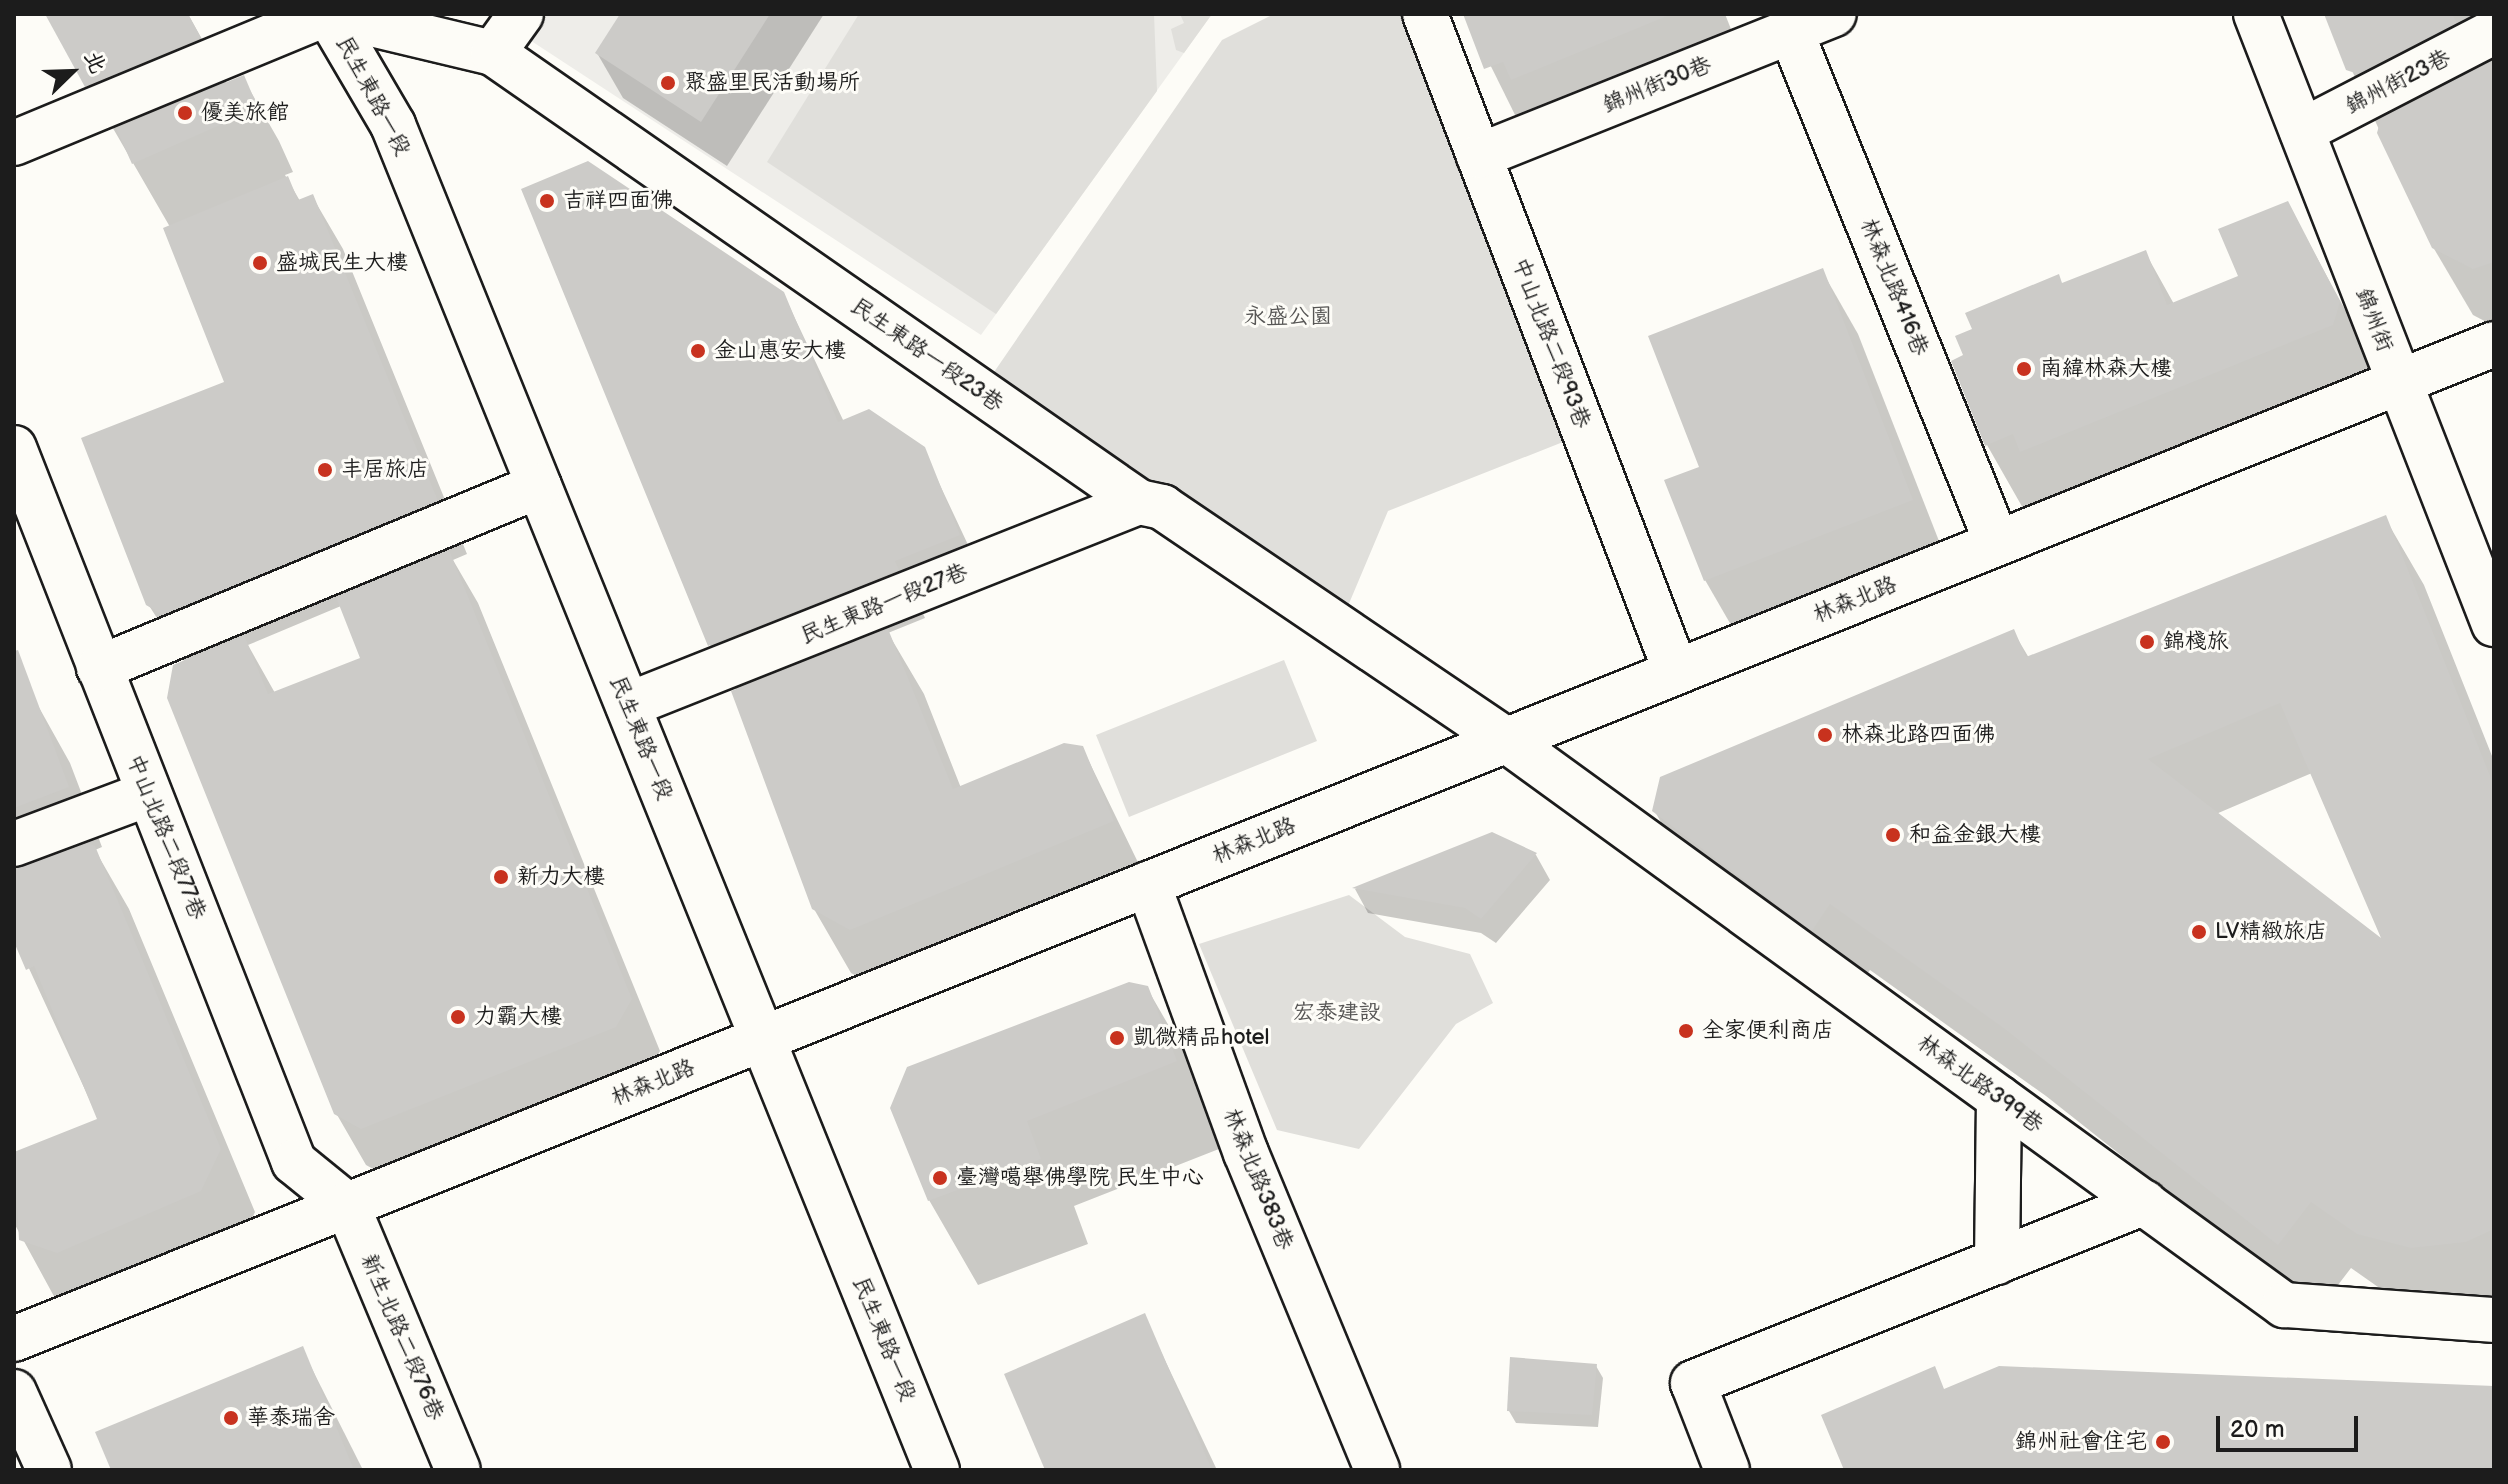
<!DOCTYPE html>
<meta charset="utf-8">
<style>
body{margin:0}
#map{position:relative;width:2508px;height:1484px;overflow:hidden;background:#fdfcf7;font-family:"Balsamiq Sans","LXGW WenKai TC",sans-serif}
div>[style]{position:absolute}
.built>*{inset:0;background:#eeede9}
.green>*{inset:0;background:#e0dfdb}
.shadow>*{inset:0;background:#0003}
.building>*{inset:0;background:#cccbc8}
.roads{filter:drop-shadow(2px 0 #1c1c1c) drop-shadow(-2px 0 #1c1c1c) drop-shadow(0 2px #1c1c1c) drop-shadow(0 -2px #1c1c1c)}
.minor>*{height:44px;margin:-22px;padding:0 22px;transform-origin:22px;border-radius:22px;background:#fdfcf7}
.dots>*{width:22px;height:22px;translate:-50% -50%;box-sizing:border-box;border:4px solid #fdfcf7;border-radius:50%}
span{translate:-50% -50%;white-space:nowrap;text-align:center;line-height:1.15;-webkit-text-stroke:6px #fdfcf7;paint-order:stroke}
.street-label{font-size:22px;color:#1c1c1c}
.poi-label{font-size:22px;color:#1c1c1c}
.left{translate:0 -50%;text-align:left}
.right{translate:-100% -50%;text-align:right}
.park-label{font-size:22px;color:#575655}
.frame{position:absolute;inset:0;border:16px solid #1c1c1c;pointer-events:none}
.north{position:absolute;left:32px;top:32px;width:80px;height:80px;-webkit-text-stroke:6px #fdfcf7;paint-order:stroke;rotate:67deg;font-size:22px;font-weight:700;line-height:32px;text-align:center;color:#1c1c1c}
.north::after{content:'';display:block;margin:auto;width:28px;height:36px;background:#1c1c1c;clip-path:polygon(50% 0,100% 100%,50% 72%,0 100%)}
.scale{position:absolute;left:2216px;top:1416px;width:142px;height:36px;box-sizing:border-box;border:4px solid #1c1c1c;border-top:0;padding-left:10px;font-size:24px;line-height:28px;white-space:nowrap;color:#1c1c1c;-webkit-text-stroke:6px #fdfcf7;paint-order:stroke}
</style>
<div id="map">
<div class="built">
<div style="clip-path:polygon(490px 14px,1212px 14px,981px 335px)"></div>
</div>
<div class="green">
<div style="clip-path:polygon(859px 14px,1154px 14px,1157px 91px,996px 314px,767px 162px)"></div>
<div style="clip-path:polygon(1180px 14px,1212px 14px,1184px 53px,1176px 50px,1171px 29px,1184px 23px)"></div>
<div style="clip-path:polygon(1274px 14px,1401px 14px,1563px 442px,1388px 511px,1345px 613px,992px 375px,1222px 40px)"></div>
<div style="clip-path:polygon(1284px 660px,1317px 741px,1129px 817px,1096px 735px)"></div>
<div style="clip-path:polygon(1349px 895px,1405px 937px,1470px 954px,1493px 1003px,1456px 1024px,1359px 1149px,1277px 1130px,1199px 944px)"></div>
</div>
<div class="shadow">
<div style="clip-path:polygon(evenodd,47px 14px,188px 14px,227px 84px,243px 78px,279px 141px,293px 172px,285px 175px,300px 201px,312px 196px,343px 249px,467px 554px,453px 560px,478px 603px,660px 1051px,645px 1078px,391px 1179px,366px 1165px,336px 1113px,185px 662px,148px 604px,226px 383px,170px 227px,47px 14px,341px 606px,362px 659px,275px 693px,248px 645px,341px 606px)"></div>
<div style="clip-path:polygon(622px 14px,824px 14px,727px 166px,623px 98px,597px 53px)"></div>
<div style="clip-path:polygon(1465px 14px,1725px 14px,1744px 62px,1523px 131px)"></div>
<div style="clip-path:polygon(2326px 14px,2494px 14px,2494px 326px,2473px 315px,2433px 247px)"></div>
<div style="clip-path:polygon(524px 190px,783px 293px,844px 422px,923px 449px,986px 583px,921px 609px,925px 618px,888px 633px,924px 694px,961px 788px,1082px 747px,1149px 885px,888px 993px,851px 973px,814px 909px,737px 691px,710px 645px)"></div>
<div style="clip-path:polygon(2288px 204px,2384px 382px,2032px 524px,1987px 445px,1966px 356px,2063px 285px,2145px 252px,2174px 304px,2241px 277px)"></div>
<div style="clip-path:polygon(1822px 271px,1858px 334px,1948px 564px,1742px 644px,1705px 580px,1701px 468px)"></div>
<div style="clip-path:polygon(evenodd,2385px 518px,2424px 585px,2494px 761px,2494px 1310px,2398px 1301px,2351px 1268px,2318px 1311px,2046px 1096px,1870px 970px,1851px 997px,1693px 878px,1654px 810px,2013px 631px,2029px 658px,2385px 518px,2312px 773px,2385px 945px,2216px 814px,2312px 773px)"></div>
<div style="clip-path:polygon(36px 702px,70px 763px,102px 847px,95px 850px,129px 909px,255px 1212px,236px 1252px,56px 1300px,14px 1223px,14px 1154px,99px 1120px,14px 936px,14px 710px)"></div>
<div style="clip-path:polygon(1492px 834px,1536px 855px,1550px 880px,1496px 943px,1481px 933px,1368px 913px,1355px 889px)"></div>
<div style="clip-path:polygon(1147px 988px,1196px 1073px,1224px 1147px,1074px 1206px,1088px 1244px,978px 1285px,929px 1200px)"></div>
<div style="clip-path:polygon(1144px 1316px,1217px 1470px,1047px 1470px)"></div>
<div style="clip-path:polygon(302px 1349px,363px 1470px,113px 1470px)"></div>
<div style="clip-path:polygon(1596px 1366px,1603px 1378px,1598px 1427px,1516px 1423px,1509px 1411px)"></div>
</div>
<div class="building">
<div style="clip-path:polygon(45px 14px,188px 14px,201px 38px,85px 87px)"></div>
<div style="clip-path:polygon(620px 14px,770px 14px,701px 122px,595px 53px)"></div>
<div style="clip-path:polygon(1463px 14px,1666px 14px,1667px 16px,1511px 80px,1503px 62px,1484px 69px)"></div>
<div style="clip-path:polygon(2324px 14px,2452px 14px,2457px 23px,2358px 74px,2346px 70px)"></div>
<div style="clip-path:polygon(2494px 60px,2494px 262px,2473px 269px,2432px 248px,2377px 133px,2381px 118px)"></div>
<div style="clip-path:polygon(244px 75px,258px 108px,132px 164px,116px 128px)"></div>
<div style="clip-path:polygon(588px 161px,784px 292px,838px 422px,869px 409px,925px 447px,960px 535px,895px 561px,899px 570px,708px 646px,521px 189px)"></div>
<div style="clip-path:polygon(288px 176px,298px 200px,313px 194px,438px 501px,163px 615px,146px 605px,81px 438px,224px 382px,163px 228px)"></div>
<div style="clip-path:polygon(2288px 201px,2340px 302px,2333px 325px,2020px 452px,2013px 434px,1985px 446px,1951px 361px,1963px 355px,1955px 336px,1972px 329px,1965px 313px,2059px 274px,2062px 283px,2146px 250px,2167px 305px,2238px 276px,2218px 229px)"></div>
<div style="clip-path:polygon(1823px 268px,1913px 500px,1704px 581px,1664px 480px,1699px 467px,1648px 336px)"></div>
<div style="clip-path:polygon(evenodd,2386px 515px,2494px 786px,2494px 1229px,2466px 1242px,2411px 1248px,2357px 1234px,2311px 1202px,2278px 1245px,2005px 1029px,1830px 904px,1812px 931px,1652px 811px,1660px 777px,2014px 629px,2026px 657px,2386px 515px,2280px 703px,2381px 938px,2148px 759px,2280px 703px)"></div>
<div style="clip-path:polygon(449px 550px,632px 999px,616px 1027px,361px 1129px,334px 1114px,167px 698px,173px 665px,244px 635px,268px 694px,360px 658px,336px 597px)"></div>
<div style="clip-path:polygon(888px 629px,953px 789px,1064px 743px,1083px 746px,1114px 821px,850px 930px,812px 909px,731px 691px)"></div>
<div style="clip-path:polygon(18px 650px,69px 787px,14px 808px,14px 651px)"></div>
<div style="clip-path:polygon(1492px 832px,1537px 853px,1481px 919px,1465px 908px,1352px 888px)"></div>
<div style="clip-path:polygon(88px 843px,95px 846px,221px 1149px,201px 1191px,57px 1253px,19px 1240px,14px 1152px,97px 1119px,34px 966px,26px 970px,14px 942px,14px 868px)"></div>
<div style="clip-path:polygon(1129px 982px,1148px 986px,1177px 1061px,1027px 1121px,1041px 1159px,928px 1201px,890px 1108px,907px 1067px)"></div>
<div style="clip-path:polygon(1145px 1313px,1212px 1470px,1045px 1470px,1004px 1374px)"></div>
<div style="clip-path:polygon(303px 1346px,354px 1470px,111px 1470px,95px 1432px)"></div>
<div style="clip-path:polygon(1510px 1357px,1597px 1364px,1592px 1415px,1507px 1411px)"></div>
<div style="clip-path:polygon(1935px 1366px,1944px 1389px,1999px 1366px,2494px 1386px,2494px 1470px,1844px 1470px,1821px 1415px)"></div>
</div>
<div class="roads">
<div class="minor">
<div style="left:328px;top:14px;width:129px;rotate:59.6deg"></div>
<div style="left:393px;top:125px;width:1451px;rotate:67.98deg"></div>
<div style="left:330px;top:14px;width:168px;rotate:13.5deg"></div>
<div style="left:493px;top:53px;width:787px;rotate:34.8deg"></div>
<div style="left:1139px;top:502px;width:24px;rotate:12deg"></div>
<div style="left:1162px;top:507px;width:415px;rotate:34.1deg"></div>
<div style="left:1506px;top:740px;width:962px;rotate:35.99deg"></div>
<div style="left:2284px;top:1305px;width:211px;rotate:4.1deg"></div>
<div style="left:1425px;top:14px;width:704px;rotate:69.12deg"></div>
<div style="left:2256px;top:14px;width:655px;rotate:68.69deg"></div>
<div style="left:1791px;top:32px;width:551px;rotate:68.04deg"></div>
<div style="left:493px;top:53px;width:48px;rotate:-54.3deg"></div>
<div style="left:2302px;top:131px;width:216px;rotate:-27.3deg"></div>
<div style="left:14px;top:143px;width:338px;rotate:-22.5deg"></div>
<div style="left:1479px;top:156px;width:382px;rotate:-21.8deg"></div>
<div style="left:14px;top:448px;width:767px;rotate:68.59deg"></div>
<div style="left:294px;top:1162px;width:68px;rotate:39.1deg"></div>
<div style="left:347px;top:1205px;width:287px;rotate:67.3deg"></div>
<div style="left:99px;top:668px;width:476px;rotate:-22.5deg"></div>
<div style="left:628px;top:705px;width:550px;rotate:-21.67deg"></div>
<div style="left:14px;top:844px;width:143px;rotate:-20.5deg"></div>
<div style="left:1148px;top:884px;width:286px;rotate:70deg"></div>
<div style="left:1246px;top:1153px;width:343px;rotate:67.5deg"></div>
<div style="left:1997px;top:1262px;width:164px;rotate:-89.3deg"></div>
<div style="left:14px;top:1339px;width:2672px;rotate:-21.86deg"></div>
<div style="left:14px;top:1392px;width:85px;rotate:65.8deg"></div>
<div style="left:1727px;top:1470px;width:93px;rotate:-111.3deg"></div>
<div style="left:1693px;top:1383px;width:486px;rotate:-21.8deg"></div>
</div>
</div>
<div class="dots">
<div style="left:668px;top:83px;background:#c8321e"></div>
<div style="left:185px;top:113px;background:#c8321e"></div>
<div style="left:547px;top:201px;background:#c8321e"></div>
<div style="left:260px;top:263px;background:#c8321e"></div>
<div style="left:698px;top:351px;background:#c8321e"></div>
<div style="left:2024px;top:369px;background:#c8321e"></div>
<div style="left:325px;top:470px;background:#c8321e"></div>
<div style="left:2147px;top:642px;background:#c8321e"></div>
<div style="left:1825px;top:735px;background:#c8321e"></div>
<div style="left:1893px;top:835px;background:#c8321e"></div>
<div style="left:501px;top:877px;background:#c8321e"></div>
<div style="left:2199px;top:932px;background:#c8321e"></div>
<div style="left:458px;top:1017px;background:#c8321e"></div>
<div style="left:1686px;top:1031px;background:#c8321e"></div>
<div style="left:1117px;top:1038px;background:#c8321e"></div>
<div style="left:940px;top:1178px;background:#c8321e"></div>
<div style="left:231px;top:1418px;background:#c8321e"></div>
<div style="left:2163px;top:1442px;background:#c8321e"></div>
</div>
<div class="street-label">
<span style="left:2398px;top:82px;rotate:-27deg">錦州街23巷</span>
<span style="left:1657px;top:85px;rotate:-22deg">錦州街30巷</span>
<span style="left:373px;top:96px;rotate:62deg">民生東路一段</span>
<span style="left:1894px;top:287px;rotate:68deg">林森北路416巷</span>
<span style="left:2374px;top:320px;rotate:69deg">錦州街</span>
<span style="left:1551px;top:343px;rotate:69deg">中山北路二段93巷</span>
<span style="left:927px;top:355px;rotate:35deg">民生東路一段23巷</span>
<span style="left:1855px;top:600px;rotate:-22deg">林森北路</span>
<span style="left:884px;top:604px;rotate:-22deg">民生東路一段27巷</span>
<span style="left:641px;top:738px;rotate:68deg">民生東路一段</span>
<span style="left:166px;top:837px;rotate:68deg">中山北路二段77巷</span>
<span style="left:1254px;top:841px;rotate:-22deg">林森北路</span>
<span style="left:653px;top:1083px;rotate:-22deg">林森北路</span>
<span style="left:1980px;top:1084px;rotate:36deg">林森北路399巷</span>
<span style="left:1258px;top:1179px;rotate:68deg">林森北路383巷</span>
<span style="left:402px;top:1337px;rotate:67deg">新生北路二段76巷</span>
<span style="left:884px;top:1339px;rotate:68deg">民生東路一段</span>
</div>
<div class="poi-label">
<span class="left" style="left:684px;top:83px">聚盛里民活動場所</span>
<span class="left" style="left:201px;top:113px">優美旅館</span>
<span class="left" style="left:563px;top:201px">吉祥四面佛</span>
<span class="left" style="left:276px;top:263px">盛城民生大樓</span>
<span class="left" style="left:714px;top:351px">金山惠安大樓</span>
<span class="left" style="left:2040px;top:369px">南緯林森大樓</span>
<span class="left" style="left:341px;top:470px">丰居旅店</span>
<span class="left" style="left:2163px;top:642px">錦棧旅</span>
<span class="left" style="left:1841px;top:735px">林森北路四面佛</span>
<span class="left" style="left:1909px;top:835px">和益金銀大樓</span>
<span class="left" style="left:517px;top:877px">新力大樓</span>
<span class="left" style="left:2215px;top:932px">LV精緻旅店</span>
<span class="left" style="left:474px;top:1017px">力霸大樓</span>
<span class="left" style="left:1702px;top:1031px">全家便利商店</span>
<span class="left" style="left:1133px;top:1038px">凱微精品hotel</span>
<span class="left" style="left:956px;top:1178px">臺灣噶舉佛學院 民生中心</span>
<span class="left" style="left:247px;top:1418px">華泰瑞舍</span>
<span class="right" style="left:2147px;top:1442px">錦州社會住宅</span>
</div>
<div class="park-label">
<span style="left:1288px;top:317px">永盛公園</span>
<span style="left:1337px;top:1013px">宏泰建設</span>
</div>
<div class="frame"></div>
<div class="north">北</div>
<div class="scale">20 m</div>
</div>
